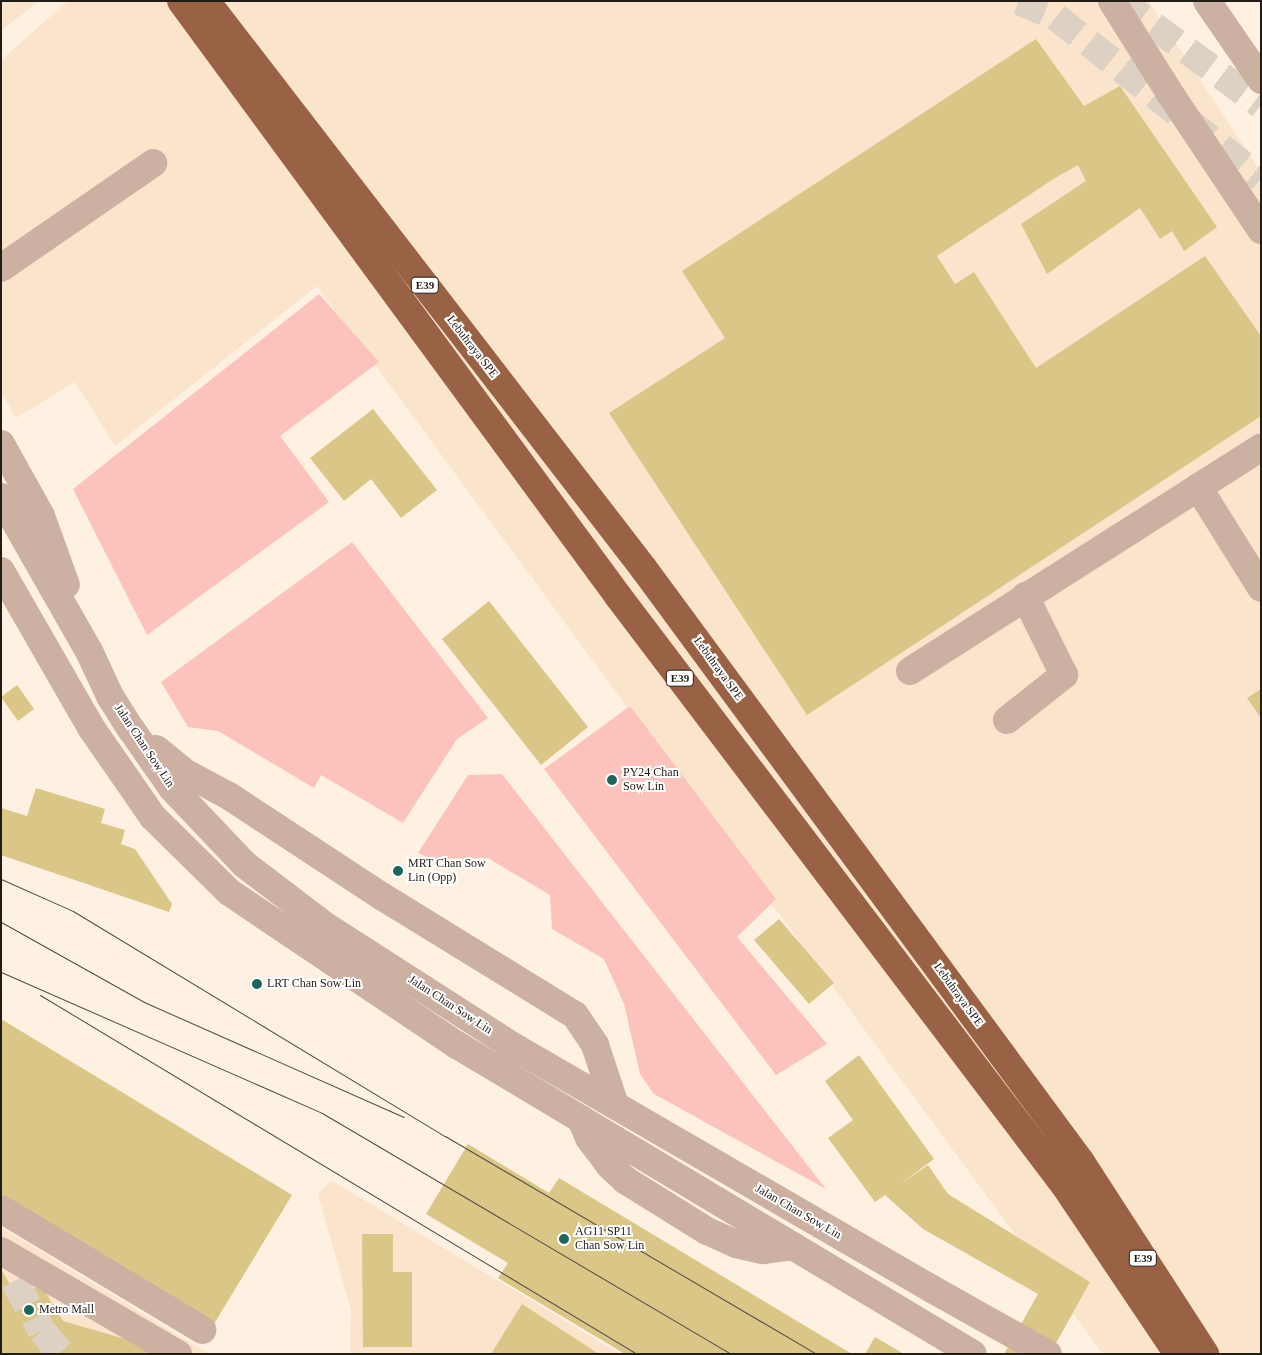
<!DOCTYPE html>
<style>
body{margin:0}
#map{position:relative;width:1262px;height:1355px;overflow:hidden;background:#fef1e2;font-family:Georgia,serif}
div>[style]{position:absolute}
.built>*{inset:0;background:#fae4cc}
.green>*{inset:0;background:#fcc3bc}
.building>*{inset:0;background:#dac687}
.minor-tunnel>*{height:28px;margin-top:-14px;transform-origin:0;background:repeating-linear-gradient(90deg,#ddd1c3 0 28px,transparent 0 42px)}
.highway-tunnel>*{height:28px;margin-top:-14px;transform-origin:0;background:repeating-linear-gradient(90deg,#ddd1c3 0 28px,transparent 0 42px)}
.minor>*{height:28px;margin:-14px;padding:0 14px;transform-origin:14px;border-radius:14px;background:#ccb0a2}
.highway>*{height:28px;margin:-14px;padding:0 14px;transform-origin:14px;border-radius:14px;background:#9a6245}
.tram>*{height:1px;margin:-0.5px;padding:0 0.5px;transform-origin:0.5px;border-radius:0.5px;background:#524a42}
.dots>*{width:14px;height:14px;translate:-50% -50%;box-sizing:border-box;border:2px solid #fff;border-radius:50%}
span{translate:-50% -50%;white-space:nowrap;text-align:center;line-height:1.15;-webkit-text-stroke:4px #fff;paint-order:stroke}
.shield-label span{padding:1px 4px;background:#fff;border:1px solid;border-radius:4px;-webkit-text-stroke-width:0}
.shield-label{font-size:11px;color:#221c15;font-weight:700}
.street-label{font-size:12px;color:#221c15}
.poi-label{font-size:12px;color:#221c15}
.left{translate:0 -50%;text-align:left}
.frame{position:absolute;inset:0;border:2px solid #221c15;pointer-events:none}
</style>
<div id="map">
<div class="built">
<div style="clip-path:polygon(1px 1px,40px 1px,1px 30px)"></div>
<div style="clip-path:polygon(68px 1px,1148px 1px,1261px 172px,1261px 1354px,1103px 1354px,317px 286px,115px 446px,75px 382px,16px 418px,1px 392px,1px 60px)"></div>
<div style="clip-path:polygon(331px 1180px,620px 1354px,350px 1354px,351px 1310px,318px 1194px)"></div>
<div style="clip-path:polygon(1px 1227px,209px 1354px,1px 1354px)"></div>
</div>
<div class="green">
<div style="clip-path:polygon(319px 294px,379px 362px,280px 436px,329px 502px,147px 635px,73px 489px)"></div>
<div style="clip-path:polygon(352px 542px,488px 718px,457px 739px,403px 823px,321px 775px,314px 788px,218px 731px,188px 727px,161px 682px)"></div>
<div style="clip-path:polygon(630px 706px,776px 899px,737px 937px,827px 1044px,776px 1075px,544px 769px)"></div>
<div style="clip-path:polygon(502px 774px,826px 1189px,654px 1094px,640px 1074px,624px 1004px,604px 959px,552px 929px,550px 895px,488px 858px,432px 859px,418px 853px,468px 775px)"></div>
</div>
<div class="building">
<div style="clip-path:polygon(1036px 39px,1084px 106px,1120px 86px,1217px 227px,1184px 251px,1172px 231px,1160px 239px,1140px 208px,1047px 274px,1021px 224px,1086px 181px,1078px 165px,1055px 178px,937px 256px,955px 284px,974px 272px,1036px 368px,1205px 256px,1261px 336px,1261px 416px,807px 715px,609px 413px,725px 338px,682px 271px)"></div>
<div style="clip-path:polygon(373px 409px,437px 490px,401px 518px,371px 479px,344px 501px,310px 458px)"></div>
<div style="clip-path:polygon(489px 601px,588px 727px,541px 765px,442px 639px)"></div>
<div style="clip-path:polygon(17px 685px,34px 709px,18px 721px,1px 697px)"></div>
<div style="clip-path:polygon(1261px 689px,1261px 718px,1247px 698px)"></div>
<div style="clip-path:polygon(36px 788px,105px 809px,101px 823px,125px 830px,121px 844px,135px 849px,172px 904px,169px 912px,1px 855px,1px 808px,27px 816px)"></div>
<div style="clip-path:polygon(779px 919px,834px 983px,809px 1004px,754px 940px)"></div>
<div style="clip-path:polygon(1px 1019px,292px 1195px,214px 1324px,1px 1195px)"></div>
<div style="clip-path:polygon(859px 1055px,934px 1159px,899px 1185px,928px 1165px,948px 1194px,1090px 1282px,1050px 1354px,1004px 1354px,1038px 1294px,923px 1229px,885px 1195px,875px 1202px,828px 1138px,853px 1120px,825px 1081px)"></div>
<div style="clip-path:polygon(468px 1144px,549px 1193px,559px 1178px,852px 1354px,625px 1354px,498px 1278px,508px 1263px,426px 1214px)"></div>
<div style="clip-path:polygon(362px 1234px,393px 1234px,393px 1272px,412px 1272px,412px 1347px,363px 1347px)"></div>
<div style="clip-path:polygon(1px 1269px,18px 1298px,41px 1285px,63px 1321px,153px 1347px,150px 1354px,1px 1354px)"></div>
<div style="clip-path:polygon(522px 1304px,599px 1354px,491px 1354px)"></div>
<div style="clip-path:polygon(875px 1337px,904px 1354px,865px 1354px)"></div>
</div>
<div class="minor-tunnel">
<div style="left:14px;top:1281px;width:57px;rotate:60.8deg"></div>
<div style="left:42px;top:1331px;width:30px;rotate:50deg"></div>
</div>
<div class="highway-tunnel">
<div style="left:1019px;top:1px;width:40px;rotate:23.4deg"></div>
<div style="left:1056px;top:17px;width:261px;rotate:38.3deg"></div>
<div style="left:1120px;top:1px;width:175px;rotate:36.4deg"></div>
</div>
<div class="minor">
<div style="left:1112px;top:1px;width:107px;rotate:57.9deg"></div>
<div style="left:1169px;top:92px;width:166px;rotate:56.3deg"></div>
<div style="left:1207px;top:1px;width:96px;rotate:55.6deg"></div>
<div style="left:1px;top:268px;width:185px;rotate:-34.6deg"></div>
<div style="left:1px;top:444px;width:82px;rotate:60.9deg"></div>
<div style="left:41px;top:516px;width:73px;rotate:70.1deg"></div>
<div style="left:1198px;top:487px;width:119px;rotate:58deg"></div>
<div style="left:1px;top:497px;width:177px;rotate:60.3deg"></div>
<div style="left:89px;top:651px;width:50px;rotate:65deg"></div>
<div style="left:110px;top:696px;width:39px;rotate:58deg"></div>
<div style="left:131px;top:729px;width:72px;rotate:55.2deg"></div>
<div style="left:172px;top:788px;width:105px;rotate:46.5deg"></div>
<div style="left:244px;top:864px;width:101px;rotate:37.3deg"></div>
<div style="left:324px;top:925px;width:222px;rotate:32.7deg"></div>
<div style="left:511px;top:1045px;width:487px;rotate:30.1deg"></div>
<div style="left:932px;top:1289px;width:133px;rotate:29.3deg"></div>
<div style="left:1px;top:571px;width:182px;rotate:60.1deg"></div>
<div style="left:92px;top:729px;width:107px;rotate:55.3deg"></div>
<div style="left:153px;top:817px;width:107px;rotate:44.6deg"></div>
<div style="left:229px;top:892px;width:275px;rotate:33.9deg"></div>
<div style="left:457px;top:1045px;width:601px;rotate:30.91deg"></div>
<div style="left:910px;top:671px;width:416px;rotate:-32.5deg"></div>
<div style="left:1007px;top:720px;width:73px;rotate:-38.3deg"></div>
<div style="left:1064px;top:675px;width:88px;rotate:-116.3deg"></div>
<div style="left:156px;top:749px;width:36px;rotate:39deg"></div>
<div style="left:184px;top:772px;width:51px;rotate:28.1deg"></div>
<div style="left:229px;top:796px;width:184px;rotate:33.3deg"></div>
<div style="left:383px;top:897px;width:225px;rotate:31.6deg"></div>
<div style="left:575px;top:1015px;width:36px;rotate:56deg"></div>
<div style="left:595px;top:1045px;width:63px;rotate:71.6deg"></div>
<div style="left:581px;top:1119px;width:21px;rotate:67deg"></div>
<div style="left:589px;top:1138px;width:34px;rotate:53deg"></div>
<div style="left:609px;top:1165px;width:22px;rotate:43deg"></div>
<div style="left:625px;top:1180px;width:97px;rotate:31.9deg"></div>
<div style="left:707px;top:1231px;width:32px;rotate:24deg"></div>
<div style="left:736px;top:1244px;width:28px;rotate:13deg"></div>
<div style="left:763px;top:1250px;width:31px;rotate:-7deg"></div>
<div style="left:1px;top:1209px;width:235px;rotate:31deg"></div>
<div style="left:1px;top:1251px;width:205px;rotate:30.2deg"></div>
</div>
<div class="highway">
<div style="left:181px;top:1px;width:738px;rotate:53.7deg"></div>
<div style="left:618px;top:596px;width:740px;rotate:52.85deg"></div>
<div style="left:1065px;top:1186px;width:202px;rotate:56.1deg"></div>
<div style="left:206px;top:1px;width:717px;rotate:52.36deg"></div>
<div style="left:644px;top:569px;width:737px;rotate:53.61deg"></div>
<div style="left:1081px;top:1162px;width:229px;rotate:57.1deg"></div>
</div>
<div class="tram">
<div style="left:1px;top:879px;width:79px;rotate:24deg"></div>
<div style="left:73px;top:911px;width:435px;rotate:31.2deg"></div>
<div style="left:445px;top:1136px;width:431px;rotate:30.4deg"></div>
<div style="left:1px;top:922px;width:164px;rotate:29.2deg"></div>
<div style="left:144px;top:1002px;width:284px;rotate:23.9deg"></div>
<div style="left:1px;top:972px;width:351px;rotate:23.7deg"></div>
<div style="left:322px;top:1113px;width:475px;rotate:30.5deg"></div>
<div style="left:40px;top:995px;width:697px;rotate:31.02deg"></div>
</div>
<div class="dots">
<div style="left:612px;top:780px;background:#1e665b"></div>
<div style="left:398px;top:871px;background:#1e665b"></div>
<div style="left:257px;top:984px;background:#1e665b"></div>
<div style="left:564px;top:1239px;background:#1e665b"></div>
<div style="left:29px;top:1310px;background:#1e665b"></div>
</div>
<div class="shield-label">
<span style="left:425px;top:285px">E39</span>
<span style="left:680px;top:678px">E39</span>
<span style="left:1143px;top:1258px">E39</span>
</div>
<div class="street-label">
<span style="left:472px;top:347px;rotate:52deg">Lebuhraya SPE</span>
<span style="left:718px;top:669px;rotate:54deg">Lebuhraya SPE</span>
<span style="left:144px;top:746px;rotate:56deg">Jalan Chan Sow Lin</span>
<span style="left:958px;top:995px;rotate:54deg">Lebuhraya SPE</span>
<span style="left:450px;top:1005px;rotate:33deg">Jalan Chan Sow Lin</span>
<span style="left:798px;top:1212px;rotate:30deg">Jalan Chan Sow Lin</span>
</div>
<div class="poi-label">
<span class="left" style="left:623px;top:780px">PY24 Chan<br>Sow Lin</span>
<span class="left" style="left:408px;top:871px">MRT Chan Sow<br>Lin (Opp)</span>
<span class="left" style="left:267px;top:984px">LRT Chan Sow Lin</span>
<span class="left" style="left:575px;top:1239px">AG11 SP11<br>Chan Sow Lin</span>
<span class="left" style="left:39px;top:1310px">Metro Mall</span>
</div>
<div class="frame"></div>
</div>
